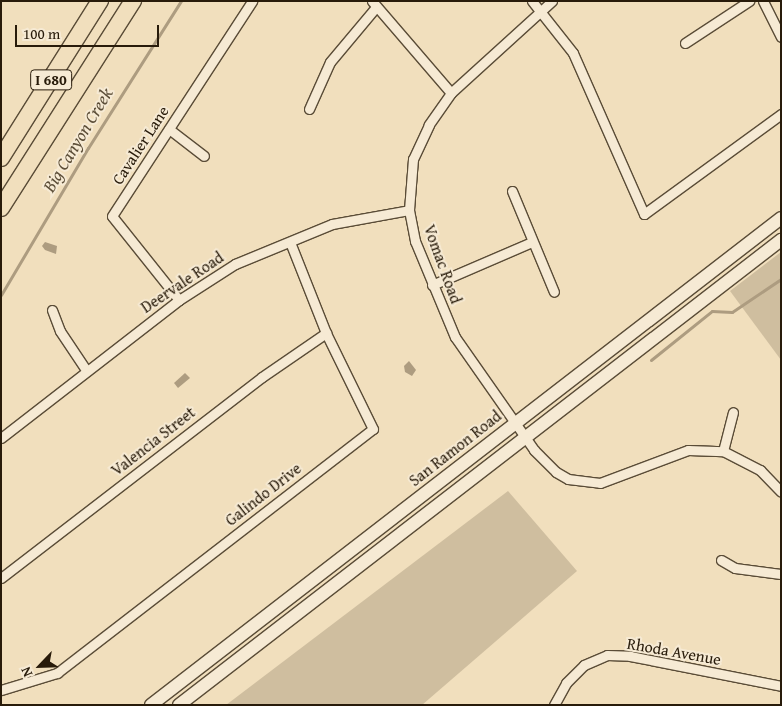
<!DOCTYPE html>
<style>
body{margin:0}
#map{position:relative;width:782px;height:706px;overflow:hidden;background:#f1dfbd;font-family:"Gentium Book Plus",serif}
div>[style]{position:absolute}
.green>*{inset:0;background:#cfbe9f}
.water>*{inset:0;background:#ad9c80}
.stream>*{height:3px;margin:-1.5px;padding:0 1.5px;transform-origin:1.5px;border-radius:1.5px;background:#ad9c80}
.roads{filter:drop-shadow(1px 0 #5a4c37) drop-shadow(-1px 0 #5a4c37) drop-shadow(0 1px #5a4c37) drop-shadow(0 -1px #5a4c37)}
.minor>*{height:9px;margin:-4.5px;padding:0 4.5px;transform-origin:4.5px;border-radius:4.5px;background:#f6ead4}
.secondary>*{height:12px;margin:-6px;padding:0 6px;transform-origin:6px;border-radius:6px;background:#f6ead4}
.motorway>*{height:16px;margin:-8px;padding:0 8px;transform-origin:8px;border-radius:8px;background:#f1dfbd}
span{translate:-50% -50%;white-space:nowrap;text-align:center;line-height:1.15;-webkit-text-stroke:4px #f6ead4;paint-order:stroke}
.shield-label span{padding:1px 4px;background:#f6ead4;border:1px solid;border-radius:4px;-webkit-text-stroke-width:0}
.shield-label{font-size:15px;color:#281b0a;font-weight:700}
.street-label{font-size:16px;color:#281b0a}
.water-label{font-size:18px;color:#5d4f39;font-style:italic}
.frame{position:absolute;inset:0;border:2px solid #281b0a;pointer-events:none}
.north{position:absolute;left:15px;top:641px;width:50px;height:50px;-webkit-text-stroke:4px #f6ead4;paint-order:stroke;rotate:246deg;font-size:14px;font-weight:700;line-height:20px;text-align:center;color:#281b0a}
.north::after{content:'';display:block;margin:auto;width:18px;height:22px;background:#281b0a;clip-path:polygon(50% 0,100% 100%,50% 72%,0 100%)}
.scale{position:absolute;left:15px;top:25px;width:144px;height:22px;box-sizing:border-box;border:2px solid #281b0a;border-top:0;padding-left:6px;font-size:15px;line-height:18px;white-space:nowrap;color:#281b0a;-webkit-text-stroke:4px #f6ead4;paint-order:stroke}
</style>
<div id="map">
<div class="green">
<div style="clip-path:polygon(781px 252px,781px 360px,730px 291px)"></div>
<div style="clip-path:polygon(508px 491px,577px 571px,422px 705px,226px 705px)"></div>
</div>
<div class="water">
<div style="clip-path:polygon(45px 242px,57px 246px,56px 254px,45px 250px,42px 246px)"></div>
<div style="clip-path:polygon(409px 361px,416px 370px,412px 376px,405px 372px,404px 366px)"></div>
<div style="clip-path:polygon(185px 373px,190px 378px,178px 388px,174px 383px)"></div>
</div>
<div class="stream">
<div style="left:1px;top:295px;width:171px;rotate:-59.4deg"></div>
<div style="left:88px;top:148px;width:174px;rotate:-57.7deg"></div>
<div style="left:651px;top:360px;width:78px;rotate:-38.8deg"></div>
<div style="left:712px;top:311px;width:20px;rotate:3deg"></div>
<div style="left:732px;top:312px;width:59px;rotate:-34deg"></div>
</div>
<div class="roads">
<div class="minor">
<div style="left:372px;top:1px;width:121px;rotate:49.3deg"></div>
<div style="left:532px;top:1px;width:66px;rotate:51.7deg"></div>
<div style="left:573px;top:53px;width:176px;rotate:66.2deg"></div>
<div style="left:644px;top:214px;width:170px;rotate:-36.1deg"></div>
<div style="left:552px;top:1px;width:137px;rotate:137.7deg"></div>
<div style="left:451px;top:93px;width:39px;rotate:125deg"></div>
<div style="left:429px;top:125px;width:38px;rotate:115deg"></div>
<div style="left:413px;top:159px;width:51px;rotate:94.5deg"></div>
<div style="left:409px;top:210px;width:32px;rotate:79deg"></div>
<div style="left:415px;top:241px;width:104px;rotate:67.4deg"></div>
<div style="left:455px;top:337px;width:138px;rotate:55deg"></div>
<div style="left:534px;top:450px;width:31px;rotate:45deg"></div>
<div style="left:556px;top:472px;width:14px;rotate:30deg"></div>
<div style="left:568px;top:479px;width:32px;rotate:7deg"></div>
<div style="left:600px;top:483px;width:94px;rotate:-20.6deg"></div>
<div style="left:688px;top:450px;width:35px;rotate:2deg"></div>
<div style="left:723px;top:451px;width:42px;rotate:27.2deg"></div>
<div style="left:760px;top:470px;width:30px;rotate:46deg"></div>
<div style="left:763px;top:1px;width:40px;rotate:63.4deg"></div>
<div style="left:685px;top:43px;width:77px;rotate:-33.3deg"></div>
<div style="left:309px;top:109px;width:51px;rotate:-65.9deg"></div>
<div style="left:330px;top:62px;width:72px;rotate:-50.1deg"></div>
<div style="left:169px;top:129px;width:44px;rotate:37.6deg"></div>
<div style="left:512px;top:191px;width:109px;rotate:67.4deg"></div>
<div style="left:432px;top:285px;width:109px;rotate:-23.3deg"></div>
<div style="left:179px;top:300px;width:107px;rotate:-128.6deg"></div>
<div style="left:112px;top:216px;width:257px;rotate:-56.9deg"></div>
<div style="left:52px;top:310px;width:22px;rotate:69deg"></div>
<div style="left:60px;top:331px;width:47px;rotate:56.3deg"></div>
<div style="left:1px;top:438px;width:225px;rotate:-37.8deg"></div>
<div style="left:179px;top:300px;width:67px;rotate:-32.7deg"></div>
<div style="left:235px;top:264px;width:105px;rotate:-22.4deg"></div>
<div style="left:332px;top:224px;width:78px;rotate:-10.3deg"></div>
<div style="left:723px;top:451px;width:40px;rotate:-75.6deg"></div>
<div style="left:721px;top:560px;width:16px;rotate:30deg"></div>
<div style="left:735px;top:568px;width:46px;rotate:7.4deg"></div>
<div style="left:1px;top:578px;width:329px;rotate:-37.6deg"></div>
<div style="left:262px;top:377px;width:78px;rotate:-34.5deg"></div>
<div style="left:1px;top:690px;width:59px;rotate:-16.9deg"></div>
<div style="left:57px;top:673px;width:399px;rotate:-37.7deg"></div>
<div style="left:373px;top:429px;width:107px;rotate:-116.1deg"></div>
<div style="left:326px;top:333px;width:98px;rotate:-111.6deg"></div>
<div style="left:554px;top:705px;width:25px;rotate:-61deg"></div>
<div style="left:566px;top:683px;width:25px;rotate:-45deg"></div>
<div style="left:584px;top:665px;width:25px;rotate:-23deg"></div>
<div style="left:607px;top:655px;width:23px;rotate:2deg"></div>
<div style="left:630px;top:656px;width:154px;rotate:11.2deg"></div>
</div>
<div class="secondary">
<div style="left:151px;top:705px;width:796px;rotate:-37.7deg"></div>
<div style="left:179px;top:705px;width:761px;rotate:-37.68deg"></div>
</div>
<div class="motorway">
<div style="left:1px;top:158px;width:186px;rotate:-57.8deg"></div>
<div style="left:1px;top:208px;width:246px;rotate:-57.5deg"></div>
</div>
</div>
<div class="shield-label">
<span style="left:51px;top:80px">I 680</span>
</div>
<div class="street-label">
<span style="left:140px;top:145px;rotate:-57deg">Cavalier Lane</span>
<span style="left:443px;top:264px;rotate:70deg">Vomac Road</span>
<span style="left:182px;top:282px;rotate:-34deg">Deervale Road</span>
<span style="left:153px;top:441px;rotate:-38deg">Valencia Street</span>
<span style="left:455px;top:448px;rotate:-38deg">San Ramon Road</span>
<span style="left:263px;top:494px;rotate:-38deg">Galindo Drive</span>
<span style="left:674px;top:651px;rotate:10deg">Rhoda Avenue</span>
</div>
<div class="water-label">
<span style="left:78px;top:140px;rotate:-59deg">Big Canyon Creek</span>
</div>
<div class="frame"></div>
<div class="north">N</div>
<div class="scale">100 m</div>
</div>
